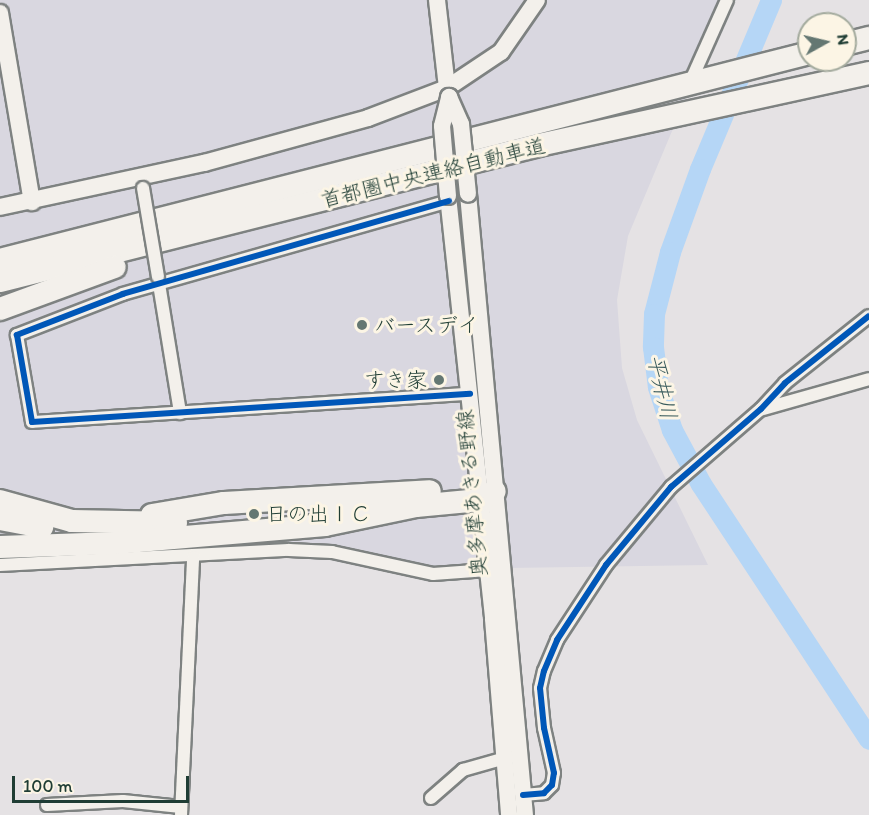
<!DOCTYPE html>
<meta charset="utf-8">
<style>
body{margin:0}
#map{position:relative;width:869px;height:815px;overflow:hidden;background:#e5e2e4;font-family:Itim,"Klee One",sans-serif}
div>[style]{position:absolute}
.built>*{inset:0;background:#d9d7e0}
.river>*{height:21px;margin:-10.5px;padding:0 10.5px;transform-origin:10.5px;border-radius:10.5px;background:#b5d6f6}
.roads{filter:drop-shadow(2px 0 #7e8281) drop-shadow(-2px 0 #7e8281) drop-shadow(0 2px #7e8281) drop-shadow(0 -2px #7e8281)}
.street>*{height:12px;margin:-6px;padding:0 6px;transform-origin:6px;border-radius:6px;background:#f3f0eb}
.secondary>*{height:16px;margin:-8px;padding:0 8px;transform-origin:8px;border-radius:8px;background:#f3f0eb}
.highway>*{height:22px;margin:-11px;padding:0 11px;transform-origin:11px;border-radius:11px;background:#f3f0eb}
.bridges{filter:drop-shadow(2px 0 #7e8281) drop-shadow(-2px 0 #7e8281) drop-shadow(0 2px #7e8281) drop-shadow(0 -2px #7e8281)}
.street-bridge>*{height:12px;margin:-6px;padding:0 6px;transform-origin:6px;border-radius:6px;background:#f3f0eb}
.secondary-bridge>*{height:16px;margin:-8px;padding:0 8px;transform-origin:8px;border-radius:8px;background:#f3f0eb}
.cycleway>*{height:6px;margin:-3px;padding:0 3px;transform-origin:3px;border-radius:3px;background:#0057b8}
.dots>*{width:16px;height:16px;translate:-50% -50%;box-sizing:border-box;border:3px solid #fcf5e5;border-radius:50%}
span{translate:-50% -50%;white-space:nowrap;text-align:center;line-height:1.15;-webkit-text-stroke:6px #fcf5e5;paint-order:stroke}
.street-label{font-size:21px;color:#1f3d34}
.poi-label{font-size:21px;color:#1f3d34}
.left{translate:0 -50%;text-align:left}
.right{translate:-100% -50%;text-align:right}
.water-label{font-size:22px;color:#395b5c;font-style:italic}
.north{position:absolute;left:797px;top:12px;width:60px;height:60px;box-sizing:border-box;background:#fcf5e5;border:2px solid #a4ab9e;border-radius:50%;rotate:82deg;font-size:16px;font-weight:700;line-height:24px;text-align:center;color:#1f3d34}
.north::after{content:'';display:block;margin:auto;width:21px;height:27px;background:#647772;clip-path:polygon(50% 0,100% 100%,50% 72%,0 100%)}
.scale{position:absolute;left:12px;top:776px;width:177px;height:27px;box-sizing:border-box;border:3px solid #1f3d34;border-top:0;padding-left:8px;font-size:18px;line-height:21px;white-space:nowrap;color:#1f3d34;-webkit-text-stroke:4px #fcf5e5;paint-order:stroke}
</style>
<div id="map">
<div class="built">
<div style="clip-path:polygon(0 0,727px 0,628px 236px,617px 300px,622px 368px,637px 420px,708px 565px,448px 569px,410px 566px,314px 544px,0 549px)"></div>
</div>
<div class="river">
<div style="left:771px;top:0;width:183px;rotate:112.8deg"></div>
<div style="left:700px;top:169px;width:88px;rotate:109.9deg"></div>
<div style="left:670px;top:252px;width:64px;rotate:104.5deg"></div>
<div style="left:654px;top:314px;width:33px;rotate:92deg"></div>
<div style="left:653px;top:347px;width:40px;rotate:82.9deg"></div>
<div style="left:658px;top:387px;width:45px;rotate:72deg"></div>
<div style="left:672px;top:430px;width:61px;rotate:61.8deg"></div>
<div style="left:701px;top:484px;width:305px;rotate:56.6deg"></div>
</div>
<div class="roads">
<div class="street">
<div style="left:693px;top:76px;width:83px;rotate:-65.9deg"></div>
<div style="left:449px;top:201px;width:339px;rotate:164.1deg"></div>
<div style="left:123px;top:294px;width:114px;rotate:158.9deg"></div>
<div style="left:17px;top:335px;width:88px;rotate:80.2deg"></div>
<div style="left:32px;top:422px;width:439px;rotate:-3.7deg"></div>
<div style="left:158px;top:278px;width:137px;rotate:80.7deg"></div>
<div style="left:763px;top:409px;width:110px;rotate:-15.8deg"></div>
<div style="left:0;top:565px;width:289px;rotate:-3deg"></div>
<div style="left:289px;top:550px;width:43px;rotate:2.7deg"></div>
<div style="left:332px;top:552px;width:103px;rotate:12.3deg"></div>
<div style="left:433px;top:574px;width:55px;rotate:-4.2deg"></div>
<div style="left:523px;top:795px;width:21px;rotate:-5deg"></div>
<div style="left:544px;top:793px;width:11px;rotate:-45deg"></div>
<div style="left:552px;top:785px;width:12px;rotate:-81deg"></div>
<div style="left:554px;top:773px;width:46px;rotate:-102.5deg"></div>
<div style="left:544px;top:728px;width:40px;rotate:-95.7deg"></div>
<div style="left:540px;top:688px;width:17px;rotate:-77deg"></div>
<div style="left:544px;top:671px;width:34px;rotate:-67deg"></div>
<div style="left:557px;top:640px;width:90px;rotate:-56.8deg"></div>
<div style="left:606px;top:565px;width:102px;rotate:-50.2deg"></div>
<div style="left:671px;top:487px;width:119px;rotate:-40.9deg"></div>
<div style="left:761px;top:409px;width:35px;rotate:-47deg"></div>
<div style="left:785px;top:383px;width:107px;rotate:-38.6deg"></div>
<div style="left:431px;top:798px;width:43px;rotate:-41.2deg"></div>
<div style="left:463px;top:770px;width:44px;rotate:-15.9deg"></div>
<div style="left:47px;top:805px;width:76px;rotate:-3deg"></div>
<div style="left:123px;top:801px;width:58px;rotate:5.9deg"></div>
<div style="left:181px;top:815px;width:258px;rotate:-87.3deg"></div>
</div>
<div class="secondary">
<div style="left:437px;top:0;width:97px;rotate:83.5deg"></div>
<div style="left:0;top:13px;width:192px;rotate:80.4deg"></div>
<div style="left:468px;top:194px;width:624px;rotate:84.76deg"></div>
<div style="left:448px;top:196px;width:425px;rotate:83.9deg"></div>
<div style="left:493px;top:619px;width:197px;rotate:85.3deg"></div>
<div style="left:0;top:207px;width:209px;rotate:-12.2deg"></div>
<div style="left:204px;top:163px;width:170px;rotate:-15.3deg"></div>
<div style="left:368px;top:118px;width:85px;rotate:-20.8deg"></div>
<div style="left:447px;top:88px;width:65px;rotate:-33.7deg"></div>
<div style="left:501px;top:52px;width:63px;rotate:-55.3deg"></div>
</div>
<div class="highway">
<div style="left:845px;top:44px;width:25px;rotate:-14deg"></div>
<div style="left:0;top:260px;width:835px;rotate:-14.35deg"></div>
<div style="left:0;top:281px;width:556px;rotate:-14.16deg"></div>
<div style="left:539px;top:145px;width:338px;rotate:-12.3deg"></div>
<div style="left:0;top:309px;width:122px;rotate:-20.1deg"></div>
<div style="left:0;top:501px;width:75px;rotate:15.5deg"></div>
<div style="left:72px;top:521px;width:104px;rotate:1.1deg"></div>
<div style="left:325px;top:514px;width:23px;rotate:-13deg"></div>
<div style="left:347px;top:509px;width:30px;rotate:-27deg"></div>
<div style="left:152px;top:515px;width:73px;rotate:-9.5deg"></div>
<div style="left:224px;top:503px;width:206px;rotate:-3.3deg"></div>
<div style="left:0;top:519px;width:43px;rotate:10.8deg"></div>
<div style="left:0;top:547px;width:115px;rotate:-2deg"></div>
<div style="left:115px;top:543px;width:211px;rotate:-4.9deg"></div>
<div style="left:325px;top:525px;width:93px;rotate:-11.8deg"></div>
<div style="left:416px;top:506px;width:64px;rotate:-5.4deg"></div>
<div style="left:480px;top:500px;width:17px;rotate:-31deg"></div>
</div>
</div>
<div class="bridges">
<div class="street-bridge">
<div style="left:143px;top:188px;width:90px;rotate:80.4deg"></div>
</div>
<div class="secondary-bridge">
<div style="left:449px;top:97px;width:30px;rotate:66deg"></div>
<div style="left:461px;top:124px;width:70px;rotate:84.3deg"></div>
<div style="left:448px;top:196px;width:70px;rotate:-94.9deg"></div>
<div style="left:442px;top:126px;width:30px;rotate:-76deg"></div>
</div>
</div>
<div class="cycleway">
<div style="left:449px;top:201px;width:339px;rotate:164.1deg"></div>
<div style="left:123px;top:294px;width:114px;rotate:158.9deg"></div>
<div style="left:17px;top:335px;width:88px;rotate:80.2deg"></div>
<div style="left:32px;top:422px;width:439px;rotate:-3.7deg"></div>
<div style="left:523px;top:795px;width:21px;rotate:-5deg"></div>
<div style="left:544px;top:793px;width:11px;rotate:-45deg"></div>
<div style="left:552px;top:785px;width:12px;rotate:-81deg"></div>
<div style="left:554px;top:773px;width:46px;rotate:-102.5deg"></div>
<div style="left:544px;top:728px;width:40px;rotate:-95.7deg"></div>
<div style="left:540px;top:688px;width:17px;rotate:-77deg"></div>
<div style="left:544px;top:671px;width:34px;rotate:-67deg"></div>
<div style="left:557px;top:640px;width:90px;rotate:-56.8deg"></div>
<div style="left:606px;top:565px;width:102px;rotate:-50.2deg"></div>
<div style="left:671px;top:487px;width:119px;rotate:-40.9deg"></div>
<div style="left:761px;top:409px;width:35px;rotate:-47deg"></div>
<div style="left:785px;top:383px;width:107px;rotate:-38.6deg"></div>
</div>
<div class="dots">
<div style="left:362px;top:325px;background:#647772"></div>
<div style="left:439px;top:380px;background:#647772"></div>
<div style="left:254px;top:514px;background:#647772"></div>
</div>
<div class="street-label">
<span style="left:433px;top:173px;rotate:-14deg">首都圏中央連絡自動車道</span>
<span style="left:472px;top:493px;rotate:-95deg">奥多摩あきる野線</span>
</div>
<div class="poi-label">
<span class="left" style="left:374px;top:325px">バースデイ</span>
<span class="right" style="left:427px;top:380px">すき家</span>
<span class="left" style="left:266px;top:514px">日の出ＩＣ</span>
</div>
<div class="water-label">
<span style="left:662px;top:387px;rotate:77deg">平井川</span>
</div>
<div class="north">N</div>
<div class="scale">100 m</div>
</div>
